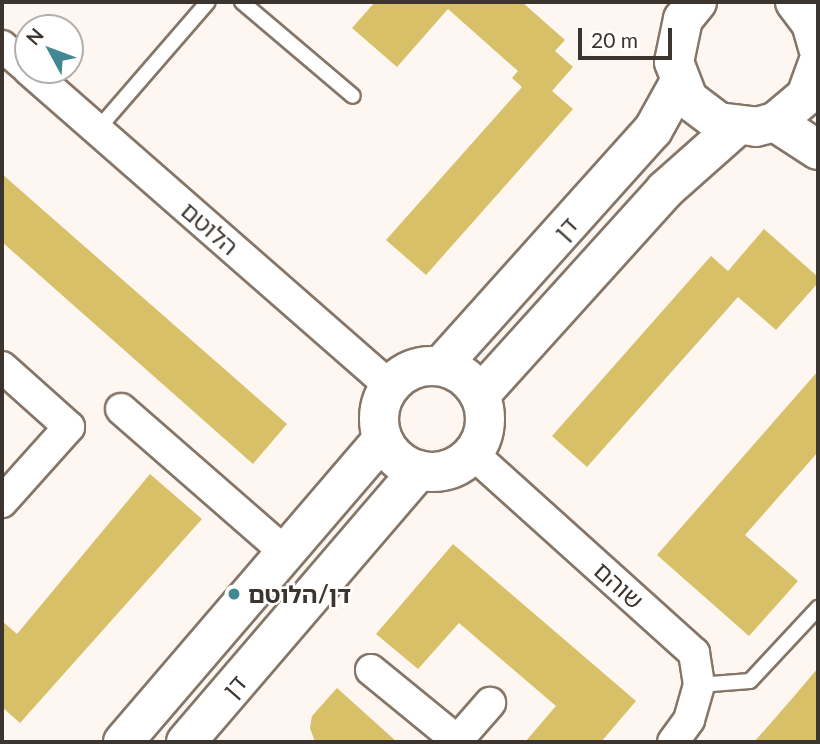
<!DOCTYPE html>
<meta charset="utf-8">
<style>
body{margin:0}
#map{position:relative;width:820px;height:744px;overflow:hidden;background:#fef7f1;font-family:Lato,"Noto Sans Hebrew",sans-serif}
div>[style]{position:absolute}
.building>*{inset:0;background:#d7c068}
.roads{filter:drop-shadow(2px 0 #857668) drop-shadow(-2px 0 #857668) drop-shadow(0 2px #857668) drop-shadow(0 -2px #857668)}
.lane>*{height:14px;margin:-7px;padding:0 7px;transform-origin:7px;border-radius:7px;background:#fff}
.street>*{height:30px;margin:-15px;padding:0 15px;transform-origin:15px;border-radius:15px;background:#fff}
.secondary>*{height:38px;margin:-19px;padding:0 19px;transform-origin:19px;border-radius:19px;background:#fff}
.secondary>.ring{margin:-19px;padding:0;box-sizing:content-box;background:none;border:38px solid #fff;border-radius:50%}
.dots>*{width:19px;height:19px;translate:-50% -50%;box-sizing:border-box;border:4px solid #fff;border-radius:50%}
span{translate:-50% -50%;white-space:nowrap;text-align:center;line-height:1.15;-webkit-text-stroke:5px #fff;paint-order:stroke}
.street-label{font-size:24px;color:#3c352f}
.poi-label{font-size:24px;color:#3c352f;font-weight:700}
.left{translate:0 -50%;text-align:left}
.frame{position:absolute;inset:0;border:4px solid #3c352f;pointer-events:none}
.north{position:absolute;left:14px;top:14px;width:70px;height:70px;box-sizing:border-box;background:#fff;border:2px solid #b1aeac;border-radius:50%;rotate:311deg;font-size:19px;font-weight:700;line-height:28px;text-align:center;color:#3c352f}
.north::after{content:'';display:block;margin:auto;width:24px;height:32px;background:#428893;clip-path:polygon(50% 0,100% 100%,50% 72%,0 100%)}
.scale{position:absolute;left:578px;top:28px;width:94px;height:32px;box-sizing:border-box;border:4px solid #3c352f;border-top:0;padding-left:9px;font-size:21px;line-height:24px;white-space:nowrap;color:#3c352f;-webkit-text-stroke:5px #fff;paint-order:stroke}
</style>
<div id="map">
<div class="building">
<div style="clip-path:polygon(375px 2px,522px 2px,565px 40px,555px 51px,573px 67px,552px 91px,573px 109px,426px 275px,386px 240px,522px 87px,512px 78px,518px 71px,448px 9px,397px 67px,352px 28px)"></div>
<div style="clip-path:polygon(2px 174px,287px 424px,253px 464px,2px 242px)"></div>
<div style="clip-path:polygon(764px 229px,818px 277px,818px 283px,776px 330px,738px 297px,587px 467px,552px 436px,711px 256px,728px 271px)"></div>
<div style="clip-path:polygon(818px 371px,818px 452px,745px 535px,798px 581px,749px 636px,657px 555px)"></div>
<div style="clip-path:polygon(150px 474px,202px 519px,20px 723px,2px 707px,2px 621px,17px 634px)"></div>
<div style="clip-path:polygon(453px 544px,636px 701px,601px 742px,525px 742px,556px 706px,459px 623px,418px 669px,376px 634px)"></div>
<div style="clip-path:polygon(818px 668px,818px 742px,754px 742px,790px 701px)"></div>
<div style="clip-path:polygon(337px 688px,397px 742px,315px 742px,310px 728px,312px 716px)"></div>
</div>
<div class="roads">
<div class="lane">
<div style="left:242px;top:2px;width:145px;rotate:40.3deg"></div>
<div style="left:97px;top:130px;width:169px;rotate:-49.1deg"></div>
<div style="left:699px;top:685px;width:51px;rotate:-4.5deg"></div>
<div style="left:750px;top:681px;width:100px;rotate:-47deg"></div>
</div>
<div class="street">
<div style="left:2px;top:46px;width:35px;rotate:41deg"></div>
<div style="left:29px;top:70px;width:481px;rotate:41.2deg"></div>
<div style="left:2px;top:367px;width:90px;rotate:41.8deg"></div>
<div style="left:69px;top:427px;width:101px;rotate:131.8deg"></div>
<div style="left:121px;top:409px;width:219px;rotate:41.1deg"></div>
<div style="left:472px;top:453px;width:299px;rotate:42deg"></div>
<div style="left:694px;top:653px;width:32px;rotate:81deg"></div>
<div style="left:699px;top:685px;width:36px;rotate:106deg"></div>
<div style="left:689px;top:720px;width:27px;rotate:126deg"></div>
<div style="left:371px;top:670px;width:114px;rotate:39.3deg"></div>
<div style="left:456px;top:742px;width:52px;rotate:-48.9deg"></div>
</div>
<div class="secondary">
<div style="left:697px;top:2px;width:22px;rotate:129deg"></div>
<div style="left:683px;top:19px;width:44px;rotate:101.8deg"></div>
<div style="left:674px;top:62px;width:40px;rotate:69deg"></div>
<div style="left:688px;top:99px;width:38px;rotate:37deg"></div>
<div style="left:718px;top:122px;width:38px;rotate:7deg"></div>
<div style="left:756px;top:127px;width:20px;rotate:-15deg"></div>
<div style="left:775px;top:122px;width:40px;rotate:-40deg"></div>
<div style="left:806px;top:96px;width:35px;rotate:-70deg"></div>
<div style="left:795px;top:2px;width:26px;rotate:53deg"></div>
<div style="left:811px;top:23px;width:26px;rotate:74deg"></div>
<div style="left:775px;top:122px;width:51px;rotate:33.1deg"></div>
<div style="left:441px;top:366px;width:317px;rotate:-48.1deg"></div>
<div style="left:653px;top:130px;width:54px;rotate:-61deg"></div>
<div class="ring" style="left:379px;top:366px;width:68px;height:68px"></div>
<div style="left:480px;top:395px;width:276px;rotate:-47.9deg"></div>
<div style="left:665px;top:190px;width:95px;rotate:-41.6deg"></div>
<div style="left:123px;top:742px;width:399px;rotate:-49.4deg"></div>
<div style="left:186px;top:742px;width:358px;rotate:-49.4deg"></div>
</div>
</div>
<div class="dots">
<div style="left:234px;top:594px;background:#428893"></div>
</div>
<div class="street-label">
<span style="left:210px;top:228px;rotate:41deg">הלוטם</span>
<span style="left:565px;top:228px;rotate:-48deg">דן</span>
<span style="left:619px;top:585px;rotate:42deg">שוהם</span>
<span style="left:234px;top:686px;rotate:-49deg">דן</span>
</div>
<div class="poi-label">
<span class="left" style="left:248px;top:594px">דן/הלוטם</span>
</div>
<div class="frame"></div>
<div class="north">N</div>
<div class="scale">20 m</div>
</div>
